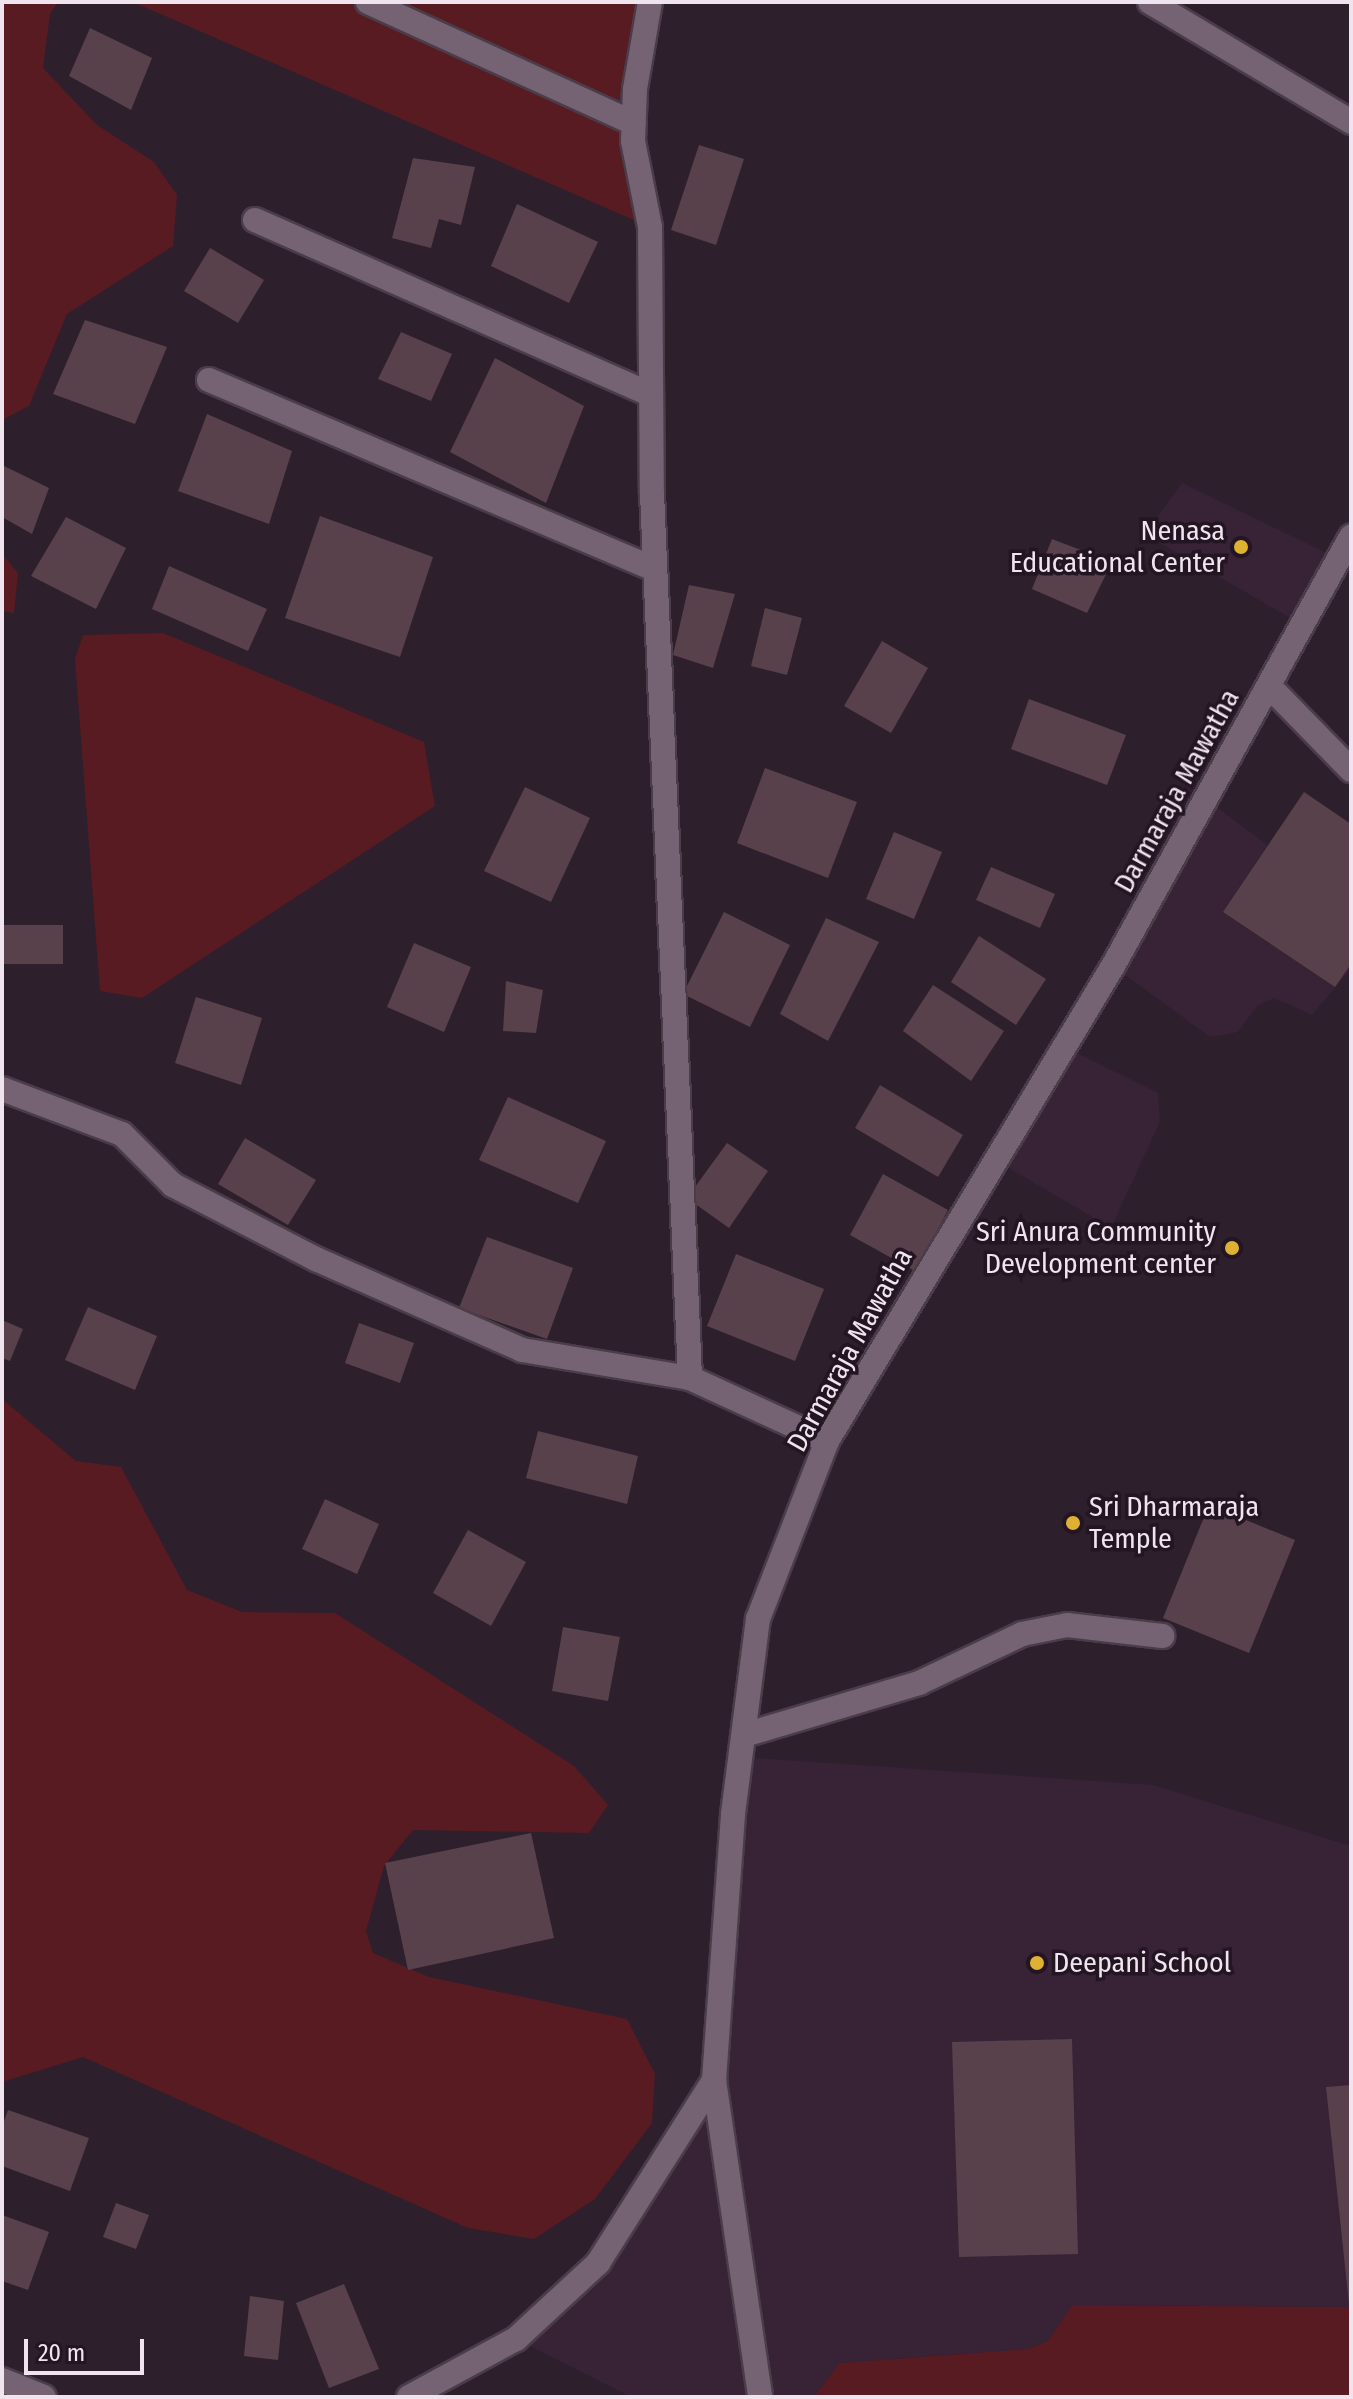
<!DOCTYPE html>
<style>
body{margin:0}
#map{position:relative;width:1353px;height:2399px;overflow:hidden;background:#2e1f2d;font-family:"Fira Sans Condensed",sans-serif}
div>[style]{position:absolute}
.built>*{inset:0;background:#372236}
.green>*{inset:0;background:#581b22}
.building>*{inset:0;background:#58414b}
.roads{filter:drop-shadow(2px 0 #4a3d49) drop-shadow(-2px 0 #4a3d49) drop-shadow(0 2px #4a3d49) drop-shadow(0 -2px #4a3d49)}
.minor>*{height:24px;margin:-12px;padding:0 12px;transform-origin:12px;border-radius:12px;background:#756273}
.dots>*{width:22px;height:22px;translate:-50% -50%;box-sizing:border-box;border:4px solid #241523;border-radius:50%}
span{translate:-50% -50%;white-space:nowrap;text-align:center;line-height:1.15;-webkit-text-stroke:7px #241523;paint-order:stroke}
.poi-label{font-size:28px;color:#f0e5ef}
.right{translate:-100% -50%;text-align:right}
.left{translate:0 -50%;text-align:left}
.street-label{font-size:28px;color:#f0e5ef}
.frame{position:absolute;inset:0;border:4px solid #f0e5ef;pointer-events:none}
.scale{position:absolute;left:24px;top:2339px;width:120px;height:36px;box-sizing:border-box;border:4px solid #f0e5ef;border-top:0;padding-left:10px;font-size:24px;line-height:28px;white-space:nowrap;color:#f0e5ef;-webkit-text-stroke:6px #241523;paint-order:stroke}
</style>
<div id="map">
<div class="built">
<div style="clip-path:polygon(1182px 483px,1333px 556px,1292px 619px,1151px 538px,1158px 516px)"></div>
<div style="clip-path:polygon(1207px 800px,1351px 907px,1351px 969px,1312px 1015px,1274px 998px,1258px 1005px,1238px 1032px,1210px 1037px,1113px 966px)"></div>
<div style="clip-path:polygon(1065px 1047px,1158px 1093px,1160px 1122px,1111px 1228px,995px 1160px)"></div>
<div style="clip-path:polygon(741px 1757px,1153px 1785px,1351px 1846px,1351px 2307px,1072px 2305px,1048px 2341px,1027px 2349px,839px 2363px,814px 2397px,631px 2397px,516px 2339px,598px 2263px,714px 2080px)"></div>
</div>
<div class="green">
<div style="clip-path:polygon(2px 2px,58px 2px,50px 14px,43px 68px,97px 125px,154px 162px,177px 195px,173px 246px,67px 314px,29px 406px,2px 420px)"></div>
<div style="clip-path:polygon(133px 2px,650px 2px,635px 89px,650px 227px)"></div>
<div style="clip-path:polygon(2px 554px,18px 573px,14px 613px,2px 611px)"></div>
<div style="clip-path:polygon(163px 633px,424px 742px,435px 806px,142px 998px,100px 991px,75px 659px,83px 635px)"></div>
<div style="clip-path:polygon(2px 1399px,76px 1461px,121px 1467px,187px 1590px,242px 1612px,335px 1613px,574px 1766px,608px 1805px,589px 1833px,413px 1830px,384px 1866px,366px 1931px,373px 1953px,429px 1977px,627px 2019px,655px 2074px,652px 2123px,595px 2199px,534px 2239px,468px 2228px,83px 2057px,2px 2082px)"></div>
<div style="clip-path:polygon(1072px 2305px,1351px 2307px,1351px 2397px,814px 2397px,839px 2363px,1027px 2349px,1048px 2341px)"></div>
</div>
<div class="building">
<div style="clip-path:polygon(90px 28px,152px 58px,131px 110px,69px 76px)"></div>
<div style="clip-path:polygon(699px 145px,744px 159px,716px 245px,671px 230px)"></div>
<div style="clip-path:polygon(413px 158px,475px 167px,461px 225px,439px 219px,431px 248px,392px 238px)"></div>
<div style="clip-path:polygon(517px 204px,598px 242px,569px 303px,491px 266px)"></div>
<div style="clip-path:polygon(210px 248px,264px 280px,238px 323px,184px 291px)"></div>
<div style="clip-path:polygon(85px 320px,167px 347px,135px 424px,53px 394px)"></div>
<div style="clip-path:polygon(401px 332px,452px 354px,431px 401px,378px 379px)"></div>
<div style="clip-path:polygon(495px 358px,584px 406px,546px 503px,450px 452px)"></div>
<div style="clip-path:polygon(207px 414px,292px 451px,269px 524px,178px 491px)"></div>
<div style="clip-path:polygon(2px 465px,49px 488px,32px 534px,2px 517px)"></div>
<div style="clip-path:polygon(320px 516px,433px 557px,400px 657px,285px 618px)"></div>
<div style="clip-path:polygon(66px 517px,126px 548px,96px 609px,31px 576px)"></div>
<div style="clip-path:polygon(1052px 539px,1112px 562px,1087px 613px,1032px 589px)"></div>
<div style="clip-path:polygon(169px 566px,267px 609px,248px 651px,152px 609px)"></div>
<div style="clip-path:polygon(689px 585px,735px 594px,713px 668px,673px 655px)"></div>
<div style="clip-path:polygon(765px 608px,802px 618px,787px 675px,751px 666px)"></div>
<div style="clip-path:polygon(882px 641px,928px 668px,891px 733px,844px 706px)"></div>
<div style="clip-path:polygon(1029px 699px,1126px 735px,1107px 785px,1011px 749px)"></div>
<div style="clip-path:polygon(765px 768px,857px 802px,828px 878px,737px 843px)"></div>
<div style="clip-path:polygon(525px 787px,590px 818px,551px 902px,484px 871px)"></div>
<div style="clip-path:polygon(1304px 792px,1351px 824px,1351px 964px,1335px 987px,1223px 912px)"></div>
<div style="clip-path:polygon(894px 832px,942px 852px,914px 919px,866px 899px)"></div>
<div style="clip-path:polygon(991px 867px,1055px 894px,1040px 928px,976px 900px)"></div>
<div style="clip-path:polygon(724px 912px,790px 945px,750px 1027px,683px 994px)"></div>
<div style="clip-path:polygon(826px 918px,879px 942px,828px 1041px,780px 1014px)"></div>
<div style="clip-path:polygon(2px 925px,63px 925px,63px 964px,2px 964px)"></div>
<div style="clip-path:polygon(979px 936px,1046px 979px,1016px 1025px,951px 982px)"></div>
<div style="clip-path:polygon(414px 943px,471px 967px,444px 1032px,387px 1007px)"></div>
<div style="clip-path:polygon(506px 981px,543px 990px,536px 1033px,503px 1031px)"></div>
<div style="clip-path:polygon(933px 985px,1004px 1031px,971px 1081px,903px 1031px)"></div>
<div style="clip-path:polygon(196px 997px,262px 1018px,241px 1085px,175px 1063px)"></div>
<div style="clip-path:polygon(880px 1085px,963px 1135px,938px 1177px,855px 1128px)"></div>
<div style="clip-path:polygon(508px 1097px,606px 1141px,578px 1203px,479px 1160px)"></div>
<div style="clip-path:polygon(245px 1138px,316px 1180px,288px 1225px,218px 1184px)"></div>
<div style="clip-path:polygon(727px 1143px,768px 1171px,729px 1228px,687px 1198px)"></div>
<div style="clip-path:polygon(883px 1174px,948px 1210px,915px 1271px,850px 1235px)"></div>
<div style="clip-path:polygon(487px 1237px,573px 1268px,547px 1339px,459px 1308px)"></div>
<div style="clip-path:polygon(736px 1254px,824px 1289px,795px 1361px,707px 1326px)"></div>
<div style="clip-path:polygon(88px 1307px,157px 1336px,135px 1390px,65px 1360px)"></div>
<div style="clip-path:polygon(2px 1320px,23px 1329px,10px 1361px,2px 1358px)"></div>
<div style="clip-path:polygon(359px 1323px,414px 1343px,400px 1383px,345px 1363px)"></div>
<div style="clip-path:polygon(538px 1431px,638px 1456px,627px 1504px,526px 1478px)"></div>
<div style="clip-path:polygon(325px 1499px,379px 1524px,357px 1574px,302px 1549px)"></div>
<div style="clip-path:polygon(1209px 1505px,1295px 1540px,1249px 1653px,1163px 1618px)"></div>
<div style="clip-path:polygon(468px 1530px,526px 1562px,491px 1626px,433px 1593px)"></div>
<div style="clip-path:polygon(563px 1627px,620px 1637px,608px 1701px,552px 1691px)"></div>
<div style="clip-path:polygon(531px 1833px,554px 1938px,408px 1970px,385px 1863px)"></div>
<div style="clip-path:polygon(1072px 2039px,1078px 2254px,959px 2257px,952px 2042px)"></div>
<div style="clip-path:polygon(1351px 2085px,1351px 2304px,1349px 2304px,1326px 2087px)"></div>
<div style="clip-path:polygon(8px 2110px,89px 2138px,70px 2191px,2px 2166px,2px 2127px)"></div>
<div style="clip-path:polygon(116px 2203px,149px 2215px,136px 2249px,103px 2237px)"></div>
<div style="clip-path:polygon(2px 2215px,49px 2232px,28px 2290px,2px 2281px)"></div>
<div style="clip-path:polygon(344px 2284px,379px 2369px,329px 2388px,296px 2303px)"></div>
<div style="clip-path:polygon(250px 2296px,284px 2301px,278px 2360px,244px 2356px)"></div>
</div>
<div class="roads">
<div class="minor">
<div style="left:368px;top:2px;width:292px;rotate:24.5deg"></div>
<div style="left:650px;top:2px;width:88px;rotate:99.8deg"></div>
<div style="left:635px;top:89px;width:52px;rotate:92.2deg"></div>
<div style="left:633px;top:141px;width:88px;rotate:78.8deg"></div>
<div style="left:650px;top:227px;width:266px;rotate:89.6deg"></div>
<div style="left:652px;top:493px;width:886px;rotate:87.54deg"></div>
<div style="left:690px;top:1378px;width:151px;rotate:24.7deg"></div>
<div style="left:1150px;top:2px;width:234px;rotate:30.8deg"></div>
<div style="left:255px;top:220px;width:433px;rotate:23.8deg"></div>
<div style="left:209px;top:380px;width:484px;rotate:23deg"></div>
<div style="left:1270px;top:687px;width:116px;rotate:45.7deg"></div>
<div style="left:2px;top:1089px;width:128px;rotate:20.6deg"></div>
<div style="left:122px;top:1134px;width:72px;rotate:45deg"></div>
<div style="left:173px;top:1185px;width:161px;rotate:27.4deg"></div>
<div style="left:316px;top:1259px;width:225px;rotate:23.8deg"></div>
<div style="left:522px;top:1350px;width:170px;rotate:9.5deg"></div>
<div style="left:744px;top:1735px;width:183px;rotate:-16.5deg"></div>
<div style="left:919px;top:1683px;width:114px;rotate:-25.4deg"></div>
<div style="left:1022px;top:1634px;width:46px;rotate:-11.3deg"></div>
<div style="left:1067px;top:1625px;width:96px;rotate:6.6deg"></div>
<div style="left:714px;top:2080px;width:320px;rotate:81.7deg"></div>
<div style="left:2px;top:2380px;width:45px;rotate:22deg"></div>
<div style="left:409px;top:2397px;width:122px;rotate:-28.5deg"></div>
<div style="left:516px;top:2339px;width:112px;rotate:-42.8deg"></div>
<div style="left:598px;top:2263px;width:217px;rotate:-57.6deg"></div>
<div style="left:714px;top:2080px;width:267px;rotate:-85.9deg"></div>
<div style="left:733px;top:1814px;width:197px;rotate:-82.7deg"></div>
<div style="left:758px;top:1619px;width:191px;rotate:-68.8deg"></div>
<div style="left:827px;top:1441px;width:554px;rotate:-58.95deg"></div>
<div style="left:1113px;top:966px;width:491px;rotate:-61deg"></div>
</div>
</div>
<div class="dots">
<div style="left:1241px;top:547px;background:#deb133"></div>
<div style="left:1232px;top:1248px;background:#deb133"></div>
<div style="left:1073px;top:1523px;background:#deb133"></div>
<div style="left:1037px;top:1963px;background:#deb133"></div>
</div>
<div class="poi-label">
<span class="right" style="left:1225px;top:547px">Nenasa<br>Educational Center</span>
<span class="right" style="left:1216px;top:1248px">Sri Anura Community<br>Development center</span>
<span class="left" style="left:1089px;top:1523px">Sri Dharmaraja<br>Temple</span>
<span class="left" style="left:1053px;top:1963px">Deepani School</span>
</div>
<div class="street-label">
<span style="left:1177px;top:791px;rotate:-61deg">Darmaraja Mawatha</span>
<span style="left:850px;top:1350px;rotate:-61deg">Darmaraja Mawatha</span>
</div>
<div class="frame"></div>
<div class="scale">20 m</div>
</div>
